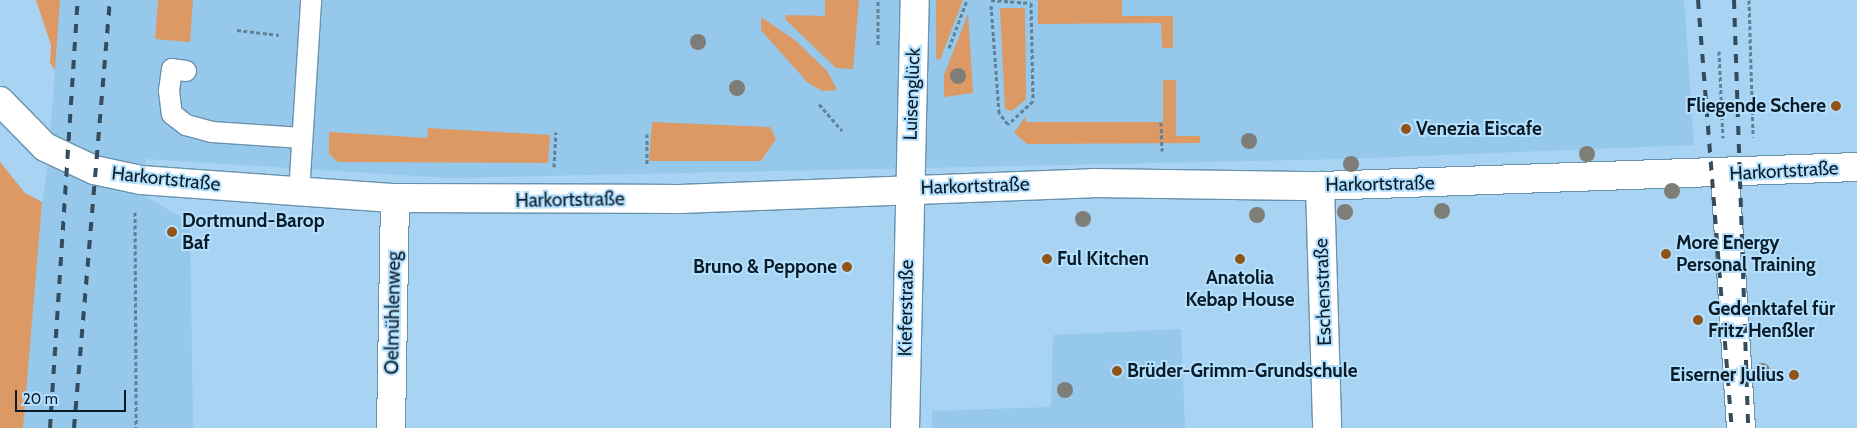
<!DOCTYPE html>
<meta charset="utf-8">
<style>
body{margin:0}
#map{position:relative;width:1857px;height:428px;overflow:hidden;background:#a8d3f2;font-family:Cabin,sans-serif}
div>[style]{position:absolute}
.built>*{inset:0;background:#95c8eb}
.green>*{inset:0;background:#dc9963}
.path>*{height:3px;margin-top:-1.5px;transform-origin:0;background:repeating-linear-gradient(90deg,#608095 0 4px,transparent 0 6.5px)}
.roads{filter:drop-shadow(1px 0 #6892ae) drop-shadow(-1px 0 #6892ae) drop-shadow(0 1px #6892ae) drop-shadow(0 -1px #6892ae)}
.service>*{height:20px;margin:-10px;padding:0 10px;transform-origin:10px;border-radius:10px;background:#fff}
.minor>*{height:28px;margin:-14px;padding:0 14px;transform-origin:14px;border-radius:14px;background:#fff}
.rail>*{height:4px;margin-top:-2px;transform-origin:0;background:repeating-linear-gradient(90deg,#344c5c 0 9px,transparent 0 18px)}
.trees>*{width:16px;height:16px;margin:-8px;border-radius:50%;background:#7f7d78}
.dots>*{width:14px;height:14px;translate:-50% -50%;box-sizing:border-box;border:2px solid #b4e0ff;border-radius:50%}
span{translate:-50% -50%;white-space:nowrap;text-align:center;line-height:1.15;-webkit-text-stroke:4px #b4e0ff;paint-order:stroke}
.street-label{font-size:19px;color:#0a1b26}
.poi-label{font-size:19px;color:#0a1b26;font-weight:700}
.right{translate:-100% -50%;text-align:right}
.left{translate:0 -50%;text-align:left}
.scale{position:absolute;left:15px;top:390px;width:111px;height:22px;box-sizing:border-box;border:2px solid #0a1b26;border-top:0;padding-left:6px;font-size:15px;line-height:18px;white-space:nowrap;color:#0a1b26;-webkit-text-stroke:4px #b4e0ff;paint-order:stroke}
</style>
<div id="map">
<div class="built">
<div style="clip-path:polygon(60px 0,1684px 0,1694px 145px,1345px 159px,448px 178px,146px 159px,145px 171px,104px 166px,50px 139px)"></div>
<div style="clip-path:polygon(49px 156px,134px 190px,190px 222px,193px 428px,11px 428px)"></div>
<div style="clip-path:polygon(1181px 329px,1185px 428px,932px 428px,932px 411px,1051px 407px,1053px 335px)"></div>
</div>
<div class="green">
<div style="clip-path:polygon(36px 0,60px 0,55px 70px,50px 63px,51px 45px)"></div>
<div style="clip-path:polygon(158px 0,193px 0,190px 42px,155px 39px)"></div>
<div style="clip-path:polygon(825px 0,859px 0,853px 69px,836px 68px,785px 19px,786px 15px,825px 16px)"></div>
<div style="clip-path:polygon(936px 0,963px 0,940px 60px,936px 59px)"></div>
<div style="clip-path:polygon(1038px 0,1122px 0,1122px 16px,1173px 16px,1173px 48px,1162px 48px,1161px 23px,1038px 24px)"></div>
<div style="clip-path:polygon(1000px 8px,1025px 8px,1026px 99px,1012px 111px,1005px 109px)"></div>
<div style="clip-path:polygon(968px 14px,973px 93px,944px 97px,944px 75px)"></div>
<div style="clip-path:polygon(761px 17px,795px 40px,828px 72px,837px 90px,822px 91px,808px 83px,761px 30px)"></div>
<div style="clip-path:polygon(1163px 80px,1176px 80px,1176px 136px,1200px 136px,1200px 143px,1027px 144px,1014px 133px,1026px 116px,1026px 122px,1163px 122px)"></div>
<div style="clip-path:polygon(652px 122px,770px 127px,776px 139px,761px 161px,649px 161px)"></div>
<div style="clip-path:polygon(428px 128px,550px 135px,548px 163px,338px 162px,329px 154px,329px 132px,427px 138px)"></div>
<div style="clip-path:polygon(0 162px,25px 193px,42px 202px,23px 428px,0 428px)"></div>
</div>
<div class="path">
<div style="left:991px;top:0;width:40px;rotate:4.3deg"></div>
<div style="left:1031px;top:3px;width:98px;rotate:88.8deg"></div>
<div style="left:1033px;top:101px;width:34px;rotate:137deg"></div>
<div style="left:1008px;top:124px;width:14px;rotate:-129deg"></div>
<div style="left:999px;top:113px;width:110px;rotate:-94.2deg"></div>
<div style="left:1749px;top:0;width:137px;rotate:88.3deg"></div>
<div style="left:237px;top:30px;width:42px;rotate:6.8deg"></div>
<div style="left:878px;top:45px;width:45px;rotate:-90deg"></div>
<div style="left:949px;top:48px;width:51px;rotate:-69.4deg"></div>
<div style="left:1719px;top:51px;width:87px;rotate:87.4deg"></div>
<div style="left:819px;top:104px;width:35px;rotate:49deg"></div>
<div style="left:1161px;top:122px;width:29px;rotate:88deg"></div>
<div style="left:647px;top:134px;width:31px;rotate:90deg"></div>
<div style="left:554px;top:167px;width:35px;rotate:-87deg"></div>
<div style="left:135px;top:212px;width:216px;rotate:89.7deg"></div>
</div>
<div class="roads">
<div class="service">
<div style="left:186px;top:71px;width:14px;rotate:-172deg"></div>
<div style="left:172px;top:69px;width:22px;rotate:98deg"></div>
<div style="left:169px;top:91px;width:23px;rotate:83deg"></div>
<div style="left:172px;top:114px;width:18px;rotate:38deg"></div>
<div style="left:186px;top:125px;width:27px;rotate:15deg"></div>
<div style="left:212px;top:132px;width:90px;rotate:3.8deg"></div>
<div style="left:299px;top:193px;width:193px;rotate:-86.4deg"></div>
</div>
<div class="minor">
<div style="left:0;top:101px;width:64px;rotate:45.6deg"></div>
<div style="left:45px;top:147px;width:54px;rotate:25.1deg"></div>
<div style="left:94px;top:170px;width:48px;rotate:12deg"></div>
<div style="left:141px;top:180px;width:255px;rotate:4.1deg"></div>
<div style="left:395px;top:198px;width:285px;rotate:0.2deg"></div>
<div style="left:680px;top:199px;width:413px;rotate:-2.2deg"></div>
<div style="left:1093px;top:183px;width:227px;rotate:0.8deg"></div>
<div style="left:1320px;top:186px;width:537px;rotate:-2.03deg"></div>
<div style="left:1725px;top:174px;width:255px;rotate:86.4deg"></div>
<div style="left:1320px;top:186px;width:242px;rotate:88.3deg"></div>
<div style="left:391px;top:428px;width:230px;rotate:-89deg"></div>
<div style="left:905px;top:428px;width:428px;rotate:-88.7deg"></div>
</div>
</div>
<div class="rail">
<div style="left:1698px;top:0;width:429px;rotate:85.5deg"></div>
<div style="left:1734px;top:0;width:428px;rotate:88.1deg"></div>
<div style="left:50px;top:428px;width:429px;rotate:-86.3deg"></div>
<div style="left:74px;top:428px;width:430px;rotate:-85.2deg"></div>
</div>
<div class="trees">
<div style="left:698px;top:42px"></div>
<div style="left:958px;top:76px"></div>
<div style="left:737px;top:88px"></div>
<div style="left:1249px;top:141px"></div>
<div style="left:1587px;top:154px"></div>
<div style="left:1351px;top:164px"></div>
<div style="left:1672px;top:191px"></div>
<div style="left:1442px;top:211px"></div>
<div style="left:1345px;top:212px"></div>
<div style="left:1257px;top:215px"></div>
<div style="left:1083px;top:219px"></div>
<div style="left:1762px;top:371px"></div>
<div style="left:1065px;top:390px"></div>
</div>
<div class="dots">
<div style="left:1836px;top:106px;background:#915318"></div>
<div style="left:1406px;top:129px;background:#915318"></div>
<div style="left:172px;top:232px;background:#915318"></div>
<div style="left:1666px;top:254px;background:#915318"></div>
<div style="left:1047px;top:259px;background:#915318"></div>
<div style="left:1240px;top:259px;background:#915318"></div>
<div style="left:847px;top:267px;background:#915318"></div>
<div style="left:1698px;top:320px;background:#915318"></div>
<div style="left:1117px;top:371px;background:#915318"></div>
<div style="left:1794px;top:375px;background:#915318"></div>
</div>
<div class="street-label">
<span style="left:912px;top:94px;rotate:-88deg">Luisenglück</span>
<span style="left:1784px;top:171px;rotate:-3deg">Harkortstraße</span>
<span style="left:166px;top:179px;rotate:6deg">Harkortstraße</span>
<span style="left:1380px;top:184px;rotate:-1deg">Harkortstraße</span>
<span style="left:975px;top:186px;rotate:-2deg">Harkortstraße</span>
<span style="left:570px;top:200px;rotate:-1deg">Harkortstraße</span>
<span style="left:1323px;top:292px;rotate:-92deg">Eschenstraße</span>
<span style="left:906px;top:308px;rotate:-89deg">Kieferstraße</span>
<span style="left:393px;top:313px;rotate:-89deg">Oelmühlenweg</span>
</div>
<div class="poi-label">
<span class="right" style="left:1826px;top:106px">Fliegende Schere</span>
<span class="left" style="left:1416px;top:129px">Venezia Eiscafe</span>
<span class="left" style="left:182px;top:232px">Dortmund-Barop<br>Baf</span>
<span class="left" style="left:1676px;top:254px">More Energy<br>Personal Training</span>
<span class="left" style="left:1057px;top:259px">Ful Kitchen</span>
<span class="right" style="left:837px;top:267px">Bruno &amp; Peppone</span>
<span style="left:1240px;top:289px">Anatolia<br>Kebap House</span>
<span class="left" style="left:1708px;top:320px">Gedenktafel für<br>Fritz Henßler</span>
<span class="left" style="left:1127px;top:371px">Brüder-Grimm-Grundschule</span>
<span class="right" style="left:1784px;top:375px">Eiserner Julius</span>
</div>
<div class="scale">20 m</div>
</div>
